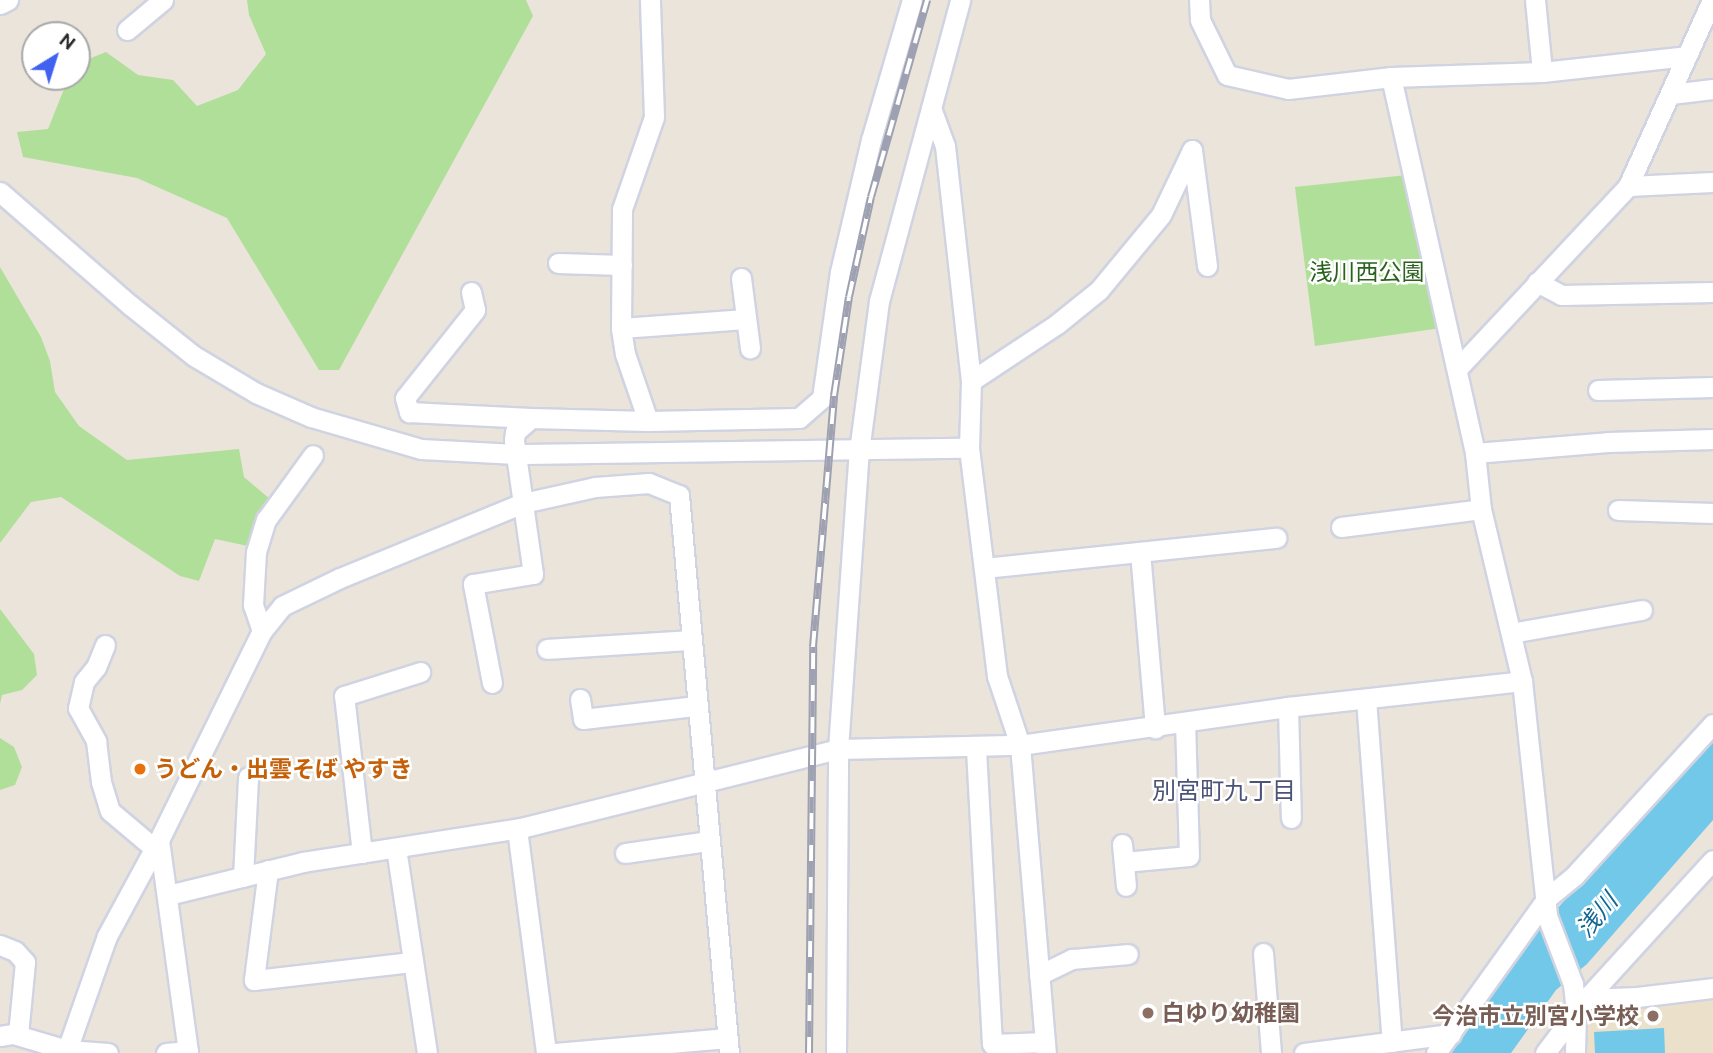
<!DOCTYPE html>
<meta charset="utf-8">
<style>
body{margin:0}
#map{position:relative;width:1713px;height:1053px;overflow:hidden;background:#eae4db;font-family:Ubuntu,"Noto Sans JP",sans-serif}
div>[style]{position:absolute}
.education>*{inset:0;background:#ebe1ca}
.green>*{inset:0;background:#b0df99}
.water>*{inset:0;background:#72c8e8}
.roads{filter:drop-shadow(2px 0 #d0d3e1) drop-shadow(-2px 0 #d0d3e1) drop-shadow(0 2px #d0d3e1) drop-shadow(0 -2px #d0d3e1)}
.minor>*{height:19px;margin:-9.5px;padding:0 9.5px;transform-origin:9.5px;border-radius:9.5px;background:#fff}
.rail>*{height:8px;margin-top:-4px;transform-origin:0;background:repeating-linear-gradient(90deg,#fff 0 16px,#9ea1b2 0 32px);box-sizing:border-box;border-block:2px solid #9ea1b2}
.dots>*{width:19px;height:19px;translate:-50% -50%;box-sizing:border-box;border:4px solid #fff;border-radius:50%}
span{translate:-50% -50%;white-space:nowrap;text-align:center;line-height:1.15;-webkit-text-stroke:5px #fff;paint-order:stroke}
.park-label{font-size:23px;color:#2a611d}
.food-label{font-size:23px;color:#c56008;font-weight:700}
.left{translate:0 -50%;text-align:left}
.education-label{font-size:23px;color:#785e54;font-weight:700}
.right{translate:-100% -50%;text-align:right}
.neighbourhood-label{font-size:24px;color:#4b5376}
.water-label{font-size:24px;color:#136591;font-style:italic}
.north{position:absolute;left:21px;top:21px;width:70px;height:70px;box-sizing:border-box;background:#fff;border:2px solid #a9a9a9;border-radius:50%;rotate:38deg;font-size:19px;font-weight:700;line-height:28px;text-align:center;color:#282828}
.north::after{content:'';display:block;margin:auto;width:24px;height:32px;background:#4161f1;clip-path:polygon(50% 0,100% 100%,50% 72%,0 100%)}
</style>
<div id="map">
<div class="education">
<div style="clip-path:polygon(1713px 993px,1713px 1053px,1585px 1053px,1585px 1026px,1600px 1006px)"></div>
</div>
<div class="green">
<div style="clip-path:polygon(247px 0,526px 0,533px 16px,339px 370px,319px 370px,227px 218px,137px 178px,23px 157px,17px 132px,48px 129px,66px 84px,71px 77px,77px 77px,81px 62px,106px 52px,138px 75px,173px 80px,197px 106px,238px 90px,266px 54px,249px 15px)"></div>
<div style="clip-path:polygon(1407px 175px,1441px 328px,1315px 346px,1295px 187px)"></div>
<div style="clip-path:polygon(0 267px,41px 337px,50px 361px,55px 392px,79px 426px,127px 460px,239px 449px,244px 477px,277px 505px,262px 549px,215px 539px,199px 581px,180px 576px,61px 497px,31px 502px,0 543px)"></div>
<div style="clip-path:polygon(0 609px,34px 654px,37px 675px,22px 690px,2px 695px,0 704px)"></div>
<div style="clip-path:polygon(0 738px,14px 747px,22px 767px,15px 785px,0 790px)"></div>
</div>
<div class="water">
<div style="clip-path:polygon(1713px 735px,1713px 820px,1587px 964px,1556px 990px,1511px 1053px,1442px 1053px,1538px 930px)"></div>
<div style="clip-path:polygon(1637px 1006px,1638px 1016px,1611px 1018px,1609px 1007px)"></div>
<div style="clip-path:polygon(1664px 1028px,1665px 1053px,1595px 1053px,1594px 1032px)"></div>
</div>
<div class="roads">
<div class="minor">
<div style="left:1199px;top:0;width:20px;rotate:87deg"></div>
<div style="left:1200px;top:20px;width:61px;rotate:63.9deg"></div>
<div style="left:1227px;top:75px;width:63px;rotate:12.9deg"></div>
<div style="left:1288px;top:89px;width:104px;rotate:-6.6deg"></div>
<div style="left:1391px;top:77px;width:151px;rotate:-1.9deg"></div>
<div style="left:1542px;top:72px;width:145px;rotate:-6.3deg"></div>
<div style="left:1535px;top:0;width:72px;rotate:84.4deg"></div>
<div style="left:0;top:4px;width:9px;rotate:-27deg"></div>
<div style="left:127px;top:30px;width:47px;rotate:-39.8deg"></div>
<div style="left:1391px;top:77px;width:385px;rotate:77.4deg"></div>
<div style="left:1475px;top:453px;width:56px;rotate:83.9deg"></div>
<div style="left:1481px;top:509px;width:177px;rotate:76.6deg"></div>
<div style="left:1522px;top:681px;width:236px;rotate:83.9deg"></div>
<div style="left:1547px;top:916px;width:73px;rotate:69.1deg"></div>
<div style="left:1573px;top:984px;width:28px;rotate:84deg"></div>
<div style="left:1576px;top:1012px;width:41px;rotate:91.4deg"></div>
<div style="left:1671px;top:94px;width:42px;rotate:-6.8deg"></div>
<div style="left:931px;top:108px;width:40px;rotate:69.8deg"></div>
<div style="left:945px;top:146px;width:236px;rotate:83.7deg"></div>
<div style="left:971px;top:381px;width:67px;rotate:91.7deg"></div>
<div style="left:969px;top:448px;width:230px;rotate:83deg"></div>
<div style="left:997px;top:676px;width:73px;rotate:71.6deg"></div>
<div style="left:1020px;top:745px;width:309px;rotate:85.2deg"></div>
<div style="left:1628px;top:186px;width:85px;rotate:-2.7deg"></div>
<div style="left:0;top:192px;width:172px;rotate:41deg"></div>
<div style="left:130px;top:305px;width:82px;rotate:38.6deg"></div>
<div style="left:194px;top:356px;width:72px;rotate:30.8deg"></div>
<div style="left:256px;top:393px;width:60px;rotate:23.6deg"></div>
<div style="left:311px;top:417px;width:115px;rotate:16.2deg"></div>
<div style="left:421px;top:449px;width:95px;rotate:3deg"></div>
<div style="left:516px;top:454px;width:453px;rotate:-0.8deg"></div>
<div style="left:558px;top:263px;width:64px;rotate:1.8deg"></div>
<div style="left:741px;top:278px;width:71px;rotate:82.7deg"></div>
<div style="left:1537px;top:282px;width:27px;rotate:28deg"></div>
<div style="left:1561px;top:295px;width:152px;rotate:-1.1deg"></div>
<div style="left:471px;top:292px;width:18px;rotate:77deg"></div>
<div style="left:475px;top:310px;width:112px;rotate:128.5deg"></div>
<div style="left:405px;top:398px;width:15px;rotate:74deg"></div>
<div style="left:409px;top:412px;width:122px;rotate:2.8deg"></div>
<div style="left:621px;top:328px;width:125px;rotate:-4.1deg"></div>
<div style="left:1457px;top:369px;width:250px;rotate:-46.9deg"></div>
<div style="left:1628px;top:186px;width:204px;rotate:-65.7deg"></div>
<div style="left:971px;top:381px;width:103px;rotate:-33.5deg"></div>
<div style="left:1057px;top:324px;width:54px;rotate:-39deg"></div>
<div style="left:1099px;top:290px;width:97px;rotate:-50.4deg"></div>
<div style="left:1161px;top:215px;width:72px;rotate:-64.5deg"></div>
<div style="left:1192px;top:150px;width:117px;rotate:82.6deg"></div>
<div style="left:1598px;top:390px;width:115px;rotate:-1.5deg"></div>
<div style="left:648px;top:421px;width:71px;rotate:-108.9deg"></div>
<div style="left:625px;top:354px;width:26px;rotate:-99deg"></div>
<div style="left:621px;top:328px;width:119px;rotate:-89.5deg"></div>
<div style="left:622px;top:209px;width:97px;rotate:-70.8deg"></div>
<div style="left:654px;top:117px;width:117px;rotate:-92deg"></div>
<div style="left:1475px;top:453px;width:133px;rotate:-4.7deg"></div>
<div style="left:1608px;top:442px;width:105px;rotate:-1.6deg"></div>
<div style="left:1618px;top:510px;width:95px;rotate:1.8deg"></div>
<div style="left:1341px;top:527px;width:141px;rotate:-7.3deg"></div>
<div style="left:1140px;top:552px;width:177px;rotate:85.1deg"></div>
<div style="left:984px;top:568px;width:294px;rotate:-5.9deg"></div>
<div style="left:262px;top:631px;width:28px;rotate:-109deg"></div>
<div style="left:253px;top:605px;width:53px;rotate:-86.8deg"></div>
<div style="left:256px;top:552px;width:34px;rotate:-73deg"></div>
<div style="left:266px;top:520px;width:80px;rotate:-54.1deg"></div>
<div style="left:1511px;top:633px;width:133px;rotate:-10deg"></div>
<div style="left:105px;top:645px;width:24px;rotate:112deg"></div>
<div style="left:96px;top:667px;width:19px;rotate:129deg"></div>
<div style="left:84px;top:682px;width:27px;rotate:103deg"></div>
<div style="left:78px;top:708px;width:38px;rotate:61deg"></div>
<div style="left:96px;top:741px;width:41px;rotate:83deg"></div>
<div style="left:101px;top:782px;width:30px;rotate:73deg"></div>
<div style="left:110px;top:811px;width:57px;rotate:40.1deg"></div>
<div style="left:547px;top:649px;width:144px;rotate:-3.6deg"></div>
<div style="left:492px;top:683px;width:101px;rotate:-100.9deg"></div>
<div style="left:473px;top:584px;width:61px;rotate:-9.5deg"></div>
<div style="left:533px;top:574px;width:135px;rotate:-98.1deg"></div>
<div style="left:514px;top:440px;width:8px;rotate:-83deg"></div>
<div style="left:515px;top:432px;width:21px;rotate:-41deg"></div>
<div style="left:531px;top:418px;width:117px;rotate:1.5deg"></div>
<div style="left:648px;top:421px;width:151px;rotate:-1.1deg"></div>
<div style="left:799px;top:418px;width:30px;rotate:-41deg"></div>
<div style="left:822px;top:398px;width:127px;rotate:-81.9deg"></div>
<div style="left:840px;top:272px;width:136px;rotate:-76.8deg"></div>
<div style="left:871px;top:140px;width:146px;rotate:-73.7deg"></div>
<div style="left:580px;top:699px;width:20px;rotate:81deg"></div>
<div style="left:583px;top:719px;width:114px;rotate:-6.6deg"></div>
<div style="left:1366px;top:699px;width:344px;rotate:85.7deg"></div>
<div style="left:1288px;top:707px;width:111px;rotate:88.5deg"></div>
<div style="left:976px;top:749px;width:295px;rotate:86.9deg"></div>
<div style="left:992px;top:1044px;width:53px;rotate:-2.2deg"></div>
<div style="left:517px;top:829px;width:226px;rotate:82.6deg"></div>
<div style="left:159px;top:840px;width:215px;rotate:82.2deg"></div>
<div style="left:1122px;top:844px;width:42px;rotate:84.6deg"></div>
<div style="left:396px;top:848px;width:207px;rotate:81.4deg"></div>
<div style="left:362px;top:853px;width:158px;rotate:-96.5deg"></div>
<div style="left:344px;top:696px;width:80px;rotate:-17.5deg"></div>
<div style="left:625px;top:853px;width:84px;rotate:-8.2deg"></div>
<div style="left:1124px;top:862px;width:65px;rotate:-5.3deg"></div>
<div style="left:1189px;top:856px;width:132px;rotate:-91.7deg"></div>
<div style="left:268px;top:870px;width:111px;rotate:97.3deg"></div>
<div style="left:254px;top:980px;width:160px;rotate:-6.5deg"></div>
<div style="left:243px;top:877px;width:100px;rotate:-87.1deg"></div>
<div style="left:168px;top:895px;width:139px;rotate:-13.7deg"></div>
<div style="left:303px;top:862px;width:221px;rotate:-8.9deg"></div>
<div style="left:521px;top:828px;width:327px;rotate:-14deg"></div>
<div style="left:838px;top:749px;width:182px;rotate:-1.3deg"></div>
<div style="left:1020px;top:745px;width:271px;rotate:-8.1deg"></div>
<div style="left:1288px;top:707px;width:235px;rotate:-6.3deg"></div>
<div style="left:0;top:945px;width:16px;rotate:22deg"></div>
<div style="left:15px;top:951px;width:15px;rotate:48deg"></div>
<div style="left:25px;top:962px;width:73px;rotate:95.5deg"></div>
<div style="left:1263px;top:953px;width:100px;rotate:85.4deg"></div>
<div style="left:1039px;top:975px;width:37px;rotate:-26deg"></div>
<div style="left:1072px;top:959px;width:56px;rotate:-5.1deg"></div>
<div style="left:1586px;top:999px;width:51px;rotate:-2.2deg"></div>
<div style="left:1637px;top:997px;width:77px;rotate:-6.8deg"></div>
<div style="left:0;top:1036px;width:13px;rotate:-9deg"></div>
<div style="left:13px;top:1034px;width:56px;rotate:16.5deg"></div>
<div style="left:67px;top:1050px;width:41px;rotate:4.2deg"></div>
<div style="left:66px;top:1053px;width:124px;rotate:-70.7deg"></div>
<div style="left:107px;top:936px;width:109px;rotate:-61.6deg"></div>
<div style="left:159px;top:840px;width:233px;rotate:-63.8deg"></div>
<div style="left:262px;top:631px;width:32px;rotate:-51deg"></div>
<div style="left:282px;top:606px;width:64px;rotate:-25.8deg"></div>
<div style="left:340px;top:578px;width:198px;rotate:-22.3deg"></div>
<div style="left:523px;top:503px;width:74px;rotate:-12.5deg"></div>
<div style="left:595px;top:487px;width:54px;rotate:-4.2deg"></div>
<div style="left:649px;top:483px;width:32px;rotate:22deg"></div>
<div style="left:679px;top:495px;width:560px;rotate:84.88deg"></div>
<div style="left:166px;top:1053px;width:22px;rotate:-5deg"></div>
<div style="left:556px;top:1053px;width:171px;rotate:-5deg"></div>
<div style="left:836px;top:1053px;width:304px;rotate:-89.6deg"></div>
<div style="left:838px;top:749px;width:299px;rotate:-86deg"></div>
<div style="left:859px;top:451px;width:151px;rotate:-82.4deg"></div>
<div style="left:879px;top:301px;width:312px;rotate:-74.9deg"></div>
<div style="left:1304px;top:1053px;width:148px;rotate:-7.4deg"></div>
<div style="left:1436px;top:1053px;width:191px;rotate:-54.4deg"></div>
<div style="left:1547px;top:898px;width:35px;rotate:-39deg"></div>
<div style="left:1574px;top:876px;width:206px;rotate:-47.6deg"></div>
<div style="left:1545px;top:1053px;width:68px;rotate:-52.8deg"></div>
<div style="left:1586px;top:999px;width:188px;rotate:-47.6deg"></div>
</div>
</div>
<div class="rail">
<div style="left:809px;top:1053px;width:406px;rotate:-89.4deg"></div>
<div style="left:813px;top:647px;width:252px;rotate:-85.2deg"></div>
<div style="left:834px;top:396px;width:100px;rotate:-81.4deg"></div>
<div style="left:849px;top:297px;width:102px;rotate:-77.6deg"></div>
<div style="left:871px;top:197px;width:205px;rotate:-74.1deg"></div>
</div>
<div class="dots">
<div style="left:140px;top:769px;background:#e8710a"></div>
<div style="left:1148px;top:1013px;background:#8d6e63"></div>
<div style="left:1653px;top:1016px;background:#8d6e63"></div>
</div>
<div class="park-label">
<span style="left:1367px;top:272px">浅川西公園</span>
</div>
<div class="food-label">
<span class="left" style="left:154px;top:769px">うどん・出雲そば やすき</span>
</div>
<div class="education-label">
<span class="left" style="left:1162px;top:1013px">白ゆり幼稚園</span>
<span class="right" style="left:1639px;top:1016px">今治市立別宮小学校</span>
</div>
<div class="neighbourhood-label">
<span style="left:1224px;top:791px">別宮町九丁目</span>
</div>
<div class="water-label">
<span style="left:1597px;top:915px;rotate:-50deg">浅川</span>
</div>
<div class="north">N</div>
</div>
